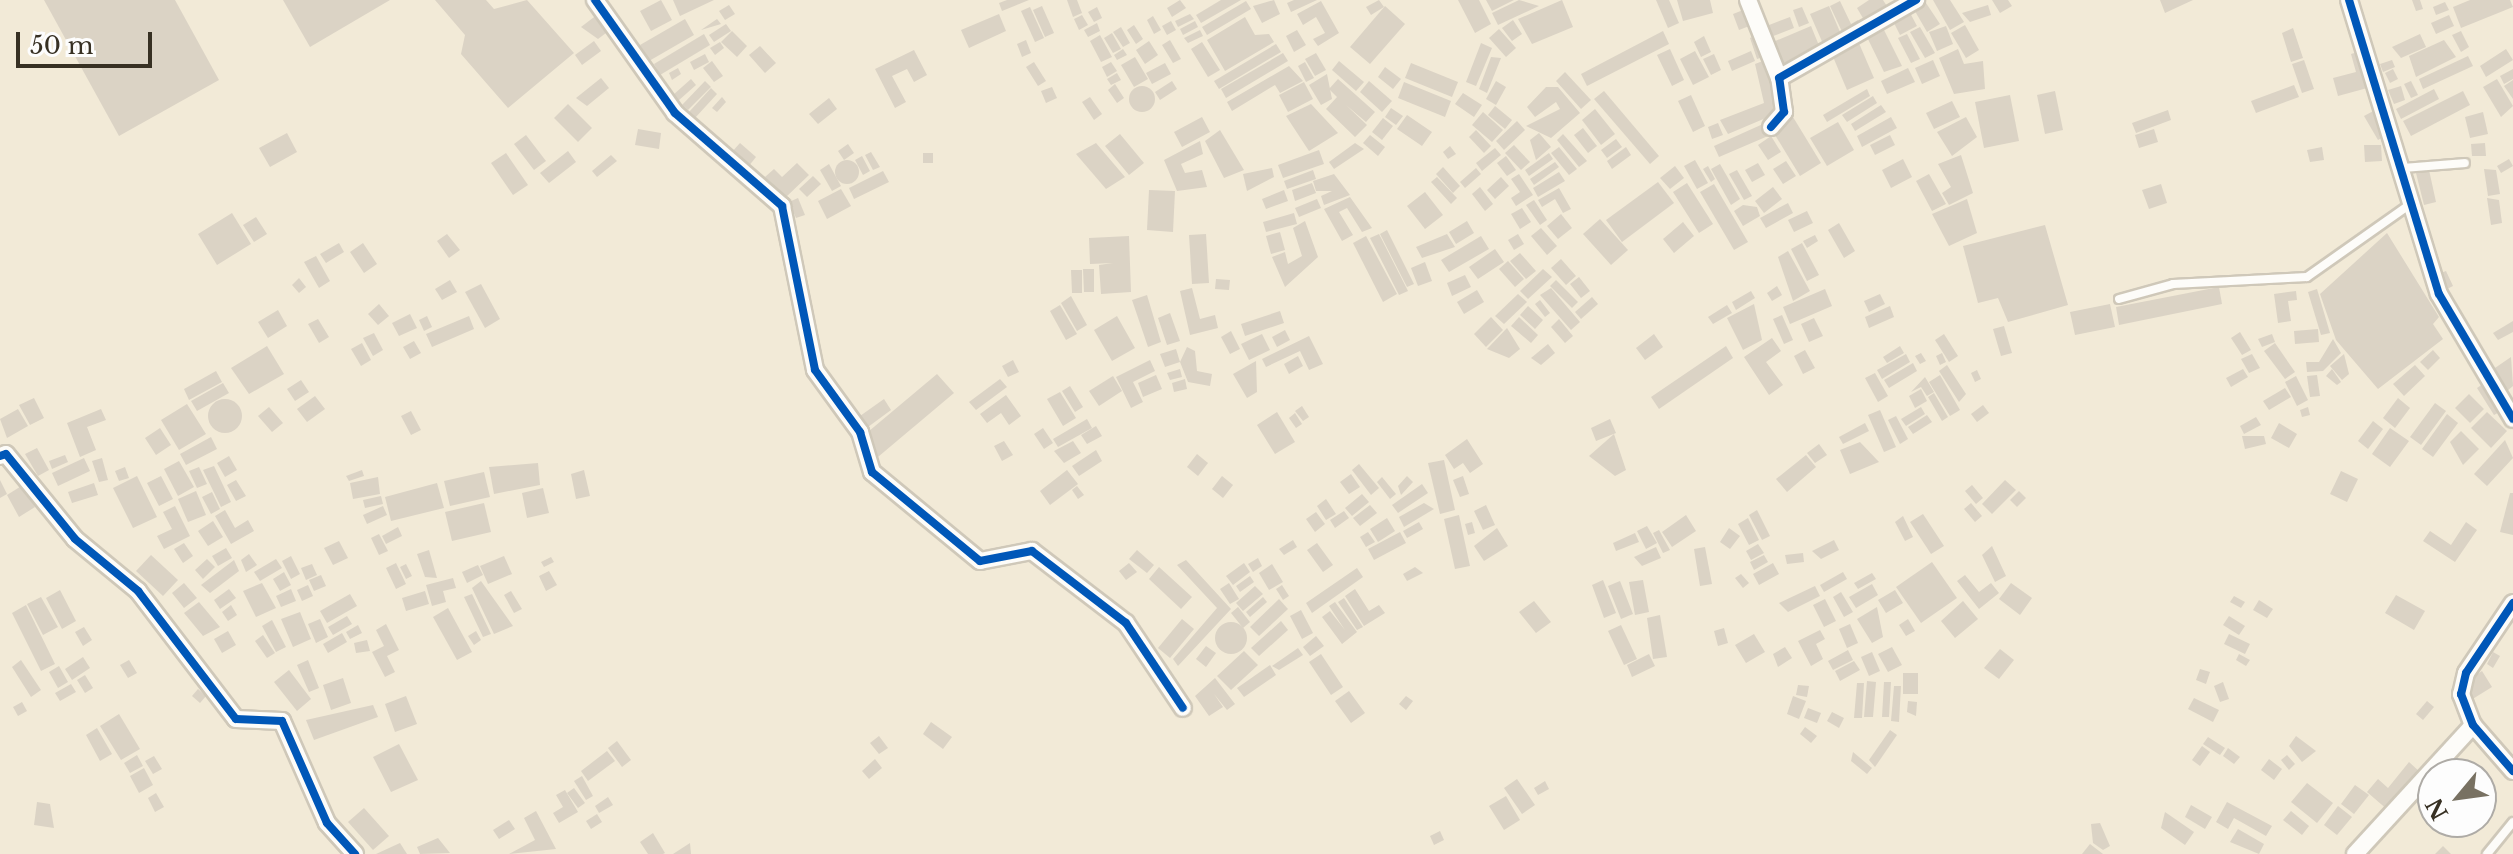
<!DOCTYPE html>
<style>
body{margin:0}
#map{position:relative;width:2513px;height:854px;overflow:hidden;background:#f2ead7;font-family:"Libre Baskerville",serif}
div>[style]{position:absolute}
.building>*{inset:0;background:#dbd3c5}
.round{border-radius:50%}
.roads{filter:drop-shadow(2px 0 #cfc8b9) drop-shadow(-2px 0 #cfc8b9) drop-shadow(0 2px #cfc8b9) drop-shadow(0 -2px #cfc8b9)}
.service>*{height:8px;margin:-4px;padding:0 4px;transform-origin:4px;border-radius:4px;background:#fdfcf9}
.minor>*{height:16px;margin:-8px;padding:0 8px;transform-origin:8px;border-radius:8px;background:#fdfcf9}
.cycleway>*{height:8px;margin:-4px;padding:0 4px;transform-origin:4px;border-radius:4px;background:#0057b8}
span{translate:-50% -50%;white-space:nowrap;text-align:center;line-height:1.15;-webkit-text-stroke:6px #fdfdfd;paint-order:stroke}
.north{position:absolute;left:2417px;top:758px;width:80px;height:80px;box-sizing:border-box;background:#fdfdfd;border:2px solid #aeaba6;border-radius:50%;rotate:241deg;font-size:22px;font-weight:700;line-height:32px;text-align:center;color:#373023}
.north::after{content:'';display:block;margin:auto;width:28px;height:36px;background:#787162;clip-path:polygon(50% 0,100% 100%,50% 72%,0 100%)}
.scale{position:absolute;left:16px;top:32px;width:136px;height:36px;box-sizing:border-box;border:4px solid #373023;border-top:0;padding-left:10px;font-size:24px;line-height:28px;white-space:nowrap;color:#373023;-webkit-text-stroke:6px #fdfdfd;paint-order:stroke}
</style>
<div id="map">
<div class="building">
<div style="clip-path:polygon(44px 0,175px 0,219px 80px,119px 136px)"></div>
<div style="clip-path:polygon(283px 0,390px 0,310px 47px)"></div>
<div style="clip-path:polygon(435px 0,486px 0,494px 9px,527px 0,574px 53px,508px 108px,461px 54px,465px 35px)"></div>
<div style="clip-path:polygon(661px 0,672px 20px,651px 31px,640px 11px)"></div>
<div style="clip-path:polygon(673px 0,714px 0,680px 16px)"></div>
<div style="clip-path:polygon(1007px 0,1029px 0,1002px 11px,999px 3px)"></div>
<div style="clip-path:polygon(1067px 0,1077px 0,1082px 13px,1073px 17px)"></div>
<div style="clip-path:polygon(1180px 0,1186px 8px,1172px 17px,1167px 8px)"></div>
<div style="clip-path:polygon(1221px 0,1241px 0,1201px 23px,1196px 15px)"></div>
<div style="clip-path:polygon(1274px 0,1280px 14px,1262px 23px,1253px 6px)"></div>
<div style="clip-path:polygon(1294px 0,1317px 0,1291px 12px,1287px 3px)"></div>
<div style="clip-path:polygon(1379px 0,1384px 7px,1371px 15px,1366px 7px)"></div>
<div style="clip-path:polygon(1458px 0,1479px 0,1491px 24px,1475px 33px)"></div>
<div style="clip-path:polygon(1486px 0,1514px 0,1492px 11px)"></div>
<div style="clip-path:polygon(1519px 0,1539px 6px,1498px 25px,1492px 13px)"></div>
<div style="clip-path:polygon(1562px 0,1573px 27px,1532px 44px,1518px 19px)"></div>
<div style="clip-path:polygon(1656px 0,1669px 0,1679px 23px,1668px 28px)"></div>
<div style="clip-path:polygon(1677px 0,1710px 0,1713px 13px,1683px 21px)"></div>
<div style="clip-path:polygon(1869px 0,1883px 0,1890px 11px,1867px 25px,1857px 8px)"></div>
<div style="clip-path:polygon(1924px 0,1940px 24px,1927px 32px,1912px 6px)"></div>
<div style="clip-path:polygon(1933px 0,1950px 0,1964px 22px,1950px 30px)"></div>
<div style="clip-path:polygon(1992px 0,2008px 0,2012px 6px,2000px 13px)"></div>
<div style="clip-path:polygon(2160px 0,2193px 0,2165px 13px)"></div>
<div style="clip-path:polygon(2412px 0,2420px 0,2423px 9px,2416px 11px)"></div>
<div style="clip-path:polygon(2470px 0,2510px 0,2513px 7px,2461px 28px,2453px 7px)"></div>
<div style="clip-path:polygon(1246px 1px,1251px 9px,1207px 35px,1202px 27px)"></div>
<div style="clip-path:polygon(1321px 1px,1339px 33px,1318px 46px,1313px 39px,1325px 33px,1316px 17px,1303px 25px,1297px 14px)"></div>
<div style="clip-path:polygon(1840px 1px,1851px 24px,1858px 20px,1863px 30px,1845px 38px,1830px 6px)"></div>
<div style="clip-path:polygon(2445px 2px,2449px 10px,2436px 15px,2433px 7px)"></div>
<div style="clip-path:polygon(729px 5px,735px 14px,725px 20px,719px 11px)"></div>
<div style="clip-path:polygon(1988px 5px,1991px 15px,1970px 22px,1962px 13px)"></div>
<div style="clip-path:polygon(1042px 6px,1054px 33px,1045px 37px,1033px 10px)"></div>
<div style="clip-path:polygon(1385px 6px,1405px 24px,1370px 64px,1350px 47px)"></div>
<div style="clip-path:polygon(1829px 6px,1843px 39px,1824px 46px,1810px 14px)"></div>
<div style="clip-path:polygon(1030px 7px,1044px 38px,1035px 42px,1021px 11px)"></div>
<div style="clip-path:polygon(1097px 7px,1102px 18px,1094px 22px,1088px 12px)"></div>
<div style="clip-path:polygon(1751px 7px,1757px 23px,1739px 30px,1733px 14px)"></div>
<div style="clip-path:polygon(1802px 7px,1809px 23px,1799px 27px,1793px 10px)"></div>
<div style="clip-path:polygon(606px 8px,618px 24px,598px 39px,581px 27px)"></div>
<div style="clip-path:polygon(1909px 11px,1917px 26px,1900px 35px,1892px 19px)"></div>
<div style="clip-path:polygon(999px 14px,1006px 31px,969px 48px,961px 30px)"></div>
<div style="clip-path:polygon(1190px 14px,1194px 19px,1178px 27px,1175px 21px)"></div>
<div style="clip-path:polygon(1082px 15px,1088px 25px,1079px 30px,1074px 19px)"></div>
<div style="clip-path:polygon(2449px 15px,2454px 26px,2436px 34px,2431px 23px)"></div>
<div style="clip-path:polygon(1153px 16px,1161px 30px,1154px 34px,1147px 20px)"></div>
<div style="clip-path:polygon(1245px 17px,1255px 35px,1269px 34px,1274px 42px,1225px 71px,1207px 40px)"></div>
<div style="clip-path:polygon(1790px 17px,1794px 28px,1768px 38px,1764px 27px)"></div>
<div style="clip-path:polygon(685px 19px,694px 35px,649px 61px,640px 45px)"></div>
<div style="clip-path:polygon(717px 19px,721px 24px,701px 30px)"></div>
<div style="clip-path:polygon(1513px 20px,1522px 34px,1512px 41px,1502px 28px)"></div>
<div style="clip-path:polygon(1171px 21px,1176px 30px,1167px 35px,1162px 26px)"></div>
<div style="clip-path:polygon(1195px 21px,1198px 27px,1183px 35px,1180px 29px)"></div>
<div style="clip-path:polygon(1097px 23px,1100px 31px,1088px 37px,1084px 30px)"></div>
<div style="clip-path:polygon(726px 24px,731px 31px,714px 42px,709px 35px)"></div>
<div style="clip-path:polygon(1134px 25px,1143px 39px,1136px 44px,1127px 30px)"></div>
<div style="clip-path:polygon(1965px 25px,1979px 50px,1966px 58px,1951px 33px)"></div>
<div style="clip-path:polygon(1811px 26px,1820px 48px,1775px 67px,1766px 45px)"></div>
<div style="clip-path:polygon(1882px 26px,1902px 66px,1884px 72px,1866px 35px)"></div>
<div style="clip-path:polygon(1946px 26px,1953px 44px,1937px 51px,1929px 32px)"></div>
<div style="clip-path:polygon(1121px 27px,1130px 43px,1123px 47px,1113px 32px)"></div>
<div style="clip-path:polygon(1920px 27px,1935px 53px,1925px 58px,1910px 32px)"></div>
<div style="clip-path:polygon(2293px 28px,2303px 58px,2291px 62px,2282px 33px)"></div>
<div style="clip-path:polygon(1499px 29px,1516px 48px,1506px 57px,1489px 38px)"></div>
<div style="clip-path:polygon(1200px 30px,1203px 36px,1188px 43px,1184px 38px)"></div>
<div style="clip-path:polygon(1297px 30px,1306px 45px,1294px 52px,1286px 36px)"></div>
<div style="clip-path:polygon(732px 31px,747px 46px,737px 57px,721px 42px)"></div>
<div style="clip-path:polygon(1663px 31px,1669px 44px,1587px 86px,1581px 74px)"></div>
<div style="clip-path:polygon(2461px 31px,2469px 47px,2461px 52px,2452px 35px)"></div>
<div style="clip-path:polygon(1112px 33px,1121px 49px,1113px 53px,1104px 38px)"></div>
<div style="clip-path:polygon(704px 34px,710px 45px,660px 75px,654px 64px)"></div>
<div style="clip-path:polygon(1759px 34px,1767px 56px,1757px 59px,1750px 38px)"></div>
<div style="clip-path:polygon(1907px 34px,1920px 59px,1911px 63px,1898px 38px)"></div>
<div style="clip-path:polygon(2420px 34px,2426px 47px,2401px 58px,2392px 47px)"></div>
<div style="clip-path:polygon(1100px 35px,1112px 57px,1101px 62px,1090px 41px)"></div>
<div style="clip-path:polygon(1704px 36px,1711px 52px,1701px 57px,1694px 42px)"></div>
<div style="clip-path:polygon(1026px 40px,1031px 53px,1022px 57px,1017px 44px)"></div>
<div style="clip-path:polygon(1170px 40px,1181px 59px,1173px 63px,1162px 45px)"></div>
<div style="clip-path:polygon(2444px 40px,2456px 57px,2416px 77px,2409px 56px)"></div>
<div style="clip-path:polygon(594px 41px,601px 51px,582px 65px,575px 55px)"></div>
<div style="clip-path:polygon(1149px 41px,1158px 55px,1145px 64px,1136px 50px)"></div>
<div style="clip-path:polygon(1858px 41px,1874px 78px,1847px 90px,1831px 52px)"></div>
<div style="clip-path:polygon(720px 42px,724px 48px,715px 55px,710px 48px)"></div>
<div style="clip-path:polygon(1202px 42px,1220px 70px,1208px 77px,1191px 49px)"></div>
<div style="clip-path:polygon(1481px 43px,1492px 48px,1476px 86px,1466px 82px)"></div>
<div style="clip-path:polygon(1276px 44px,1281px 52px,1219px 89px,1214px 81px)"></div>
<div style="clip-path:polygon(760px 46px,776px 63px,765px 73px,749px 55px)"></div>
<div style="clip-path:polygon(1123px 49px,1127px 55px,1117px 60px,1114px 55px)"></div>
<div style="clip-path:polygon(1670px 49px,1684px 80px,1672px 86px,1657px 55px)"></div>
<div style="clip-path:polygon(1958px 49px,1964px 64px,1983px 61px,1985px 89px,1954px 94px,1939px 58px)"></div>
<div style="clip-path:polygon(2506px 49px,2513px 60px,2486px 77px,2480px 66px)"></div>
<div style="clip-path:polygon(914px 50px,927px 75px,914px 82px,907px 69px,892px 76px,906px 102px,895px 108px,875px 69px)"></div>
<div style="clip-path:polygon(1695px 51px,1709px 77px,1693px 85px,1680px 59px)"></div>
<div style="clip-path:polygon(1751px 51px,1755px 61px,1732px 71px,1728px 61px)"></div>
<div style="clip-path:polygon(2361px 51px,2371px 87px,2338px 96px,2333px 78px,2356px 72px,2351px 54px)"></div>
<div style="clip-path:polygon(1283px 53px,1288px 61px,1226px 98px,1221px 89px)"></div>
<div style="clip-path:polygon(1316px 53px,1326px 70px,1315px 76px,1305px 59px)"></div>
<div style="clip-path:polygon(705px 54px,709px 62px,694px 70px,690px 62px)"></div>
<div style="clip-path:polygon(1714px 54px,1721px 70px,1711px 75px,1703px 59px)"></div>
<div style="clip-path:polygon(2468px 56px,2473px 66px,2423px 89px,2419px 79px)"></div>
<div style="clip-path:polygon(1135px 57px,1148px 79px,1134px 87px,1121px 65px)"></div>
<div style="clip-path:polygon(1491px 57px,1501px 58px,1487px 93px,1479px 89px)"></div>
<div style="clip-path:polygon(1768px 59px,1780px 112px,1728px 134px,1720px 120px,1764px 103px,1755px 64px)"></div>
<div style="clip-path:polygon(1933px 60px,1940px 76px,1922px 84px,1915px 68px)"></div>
<div style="clip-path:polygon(2304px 60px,2314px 89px,2302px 93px,2292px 64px)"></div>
<div style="clip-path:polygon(2392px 60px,2395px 67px,2383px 72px,2380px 64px)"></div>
<div style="clip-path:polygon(712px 61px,723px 76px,714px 82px,703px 68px)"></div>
<div style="clip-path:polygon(1339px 61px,1364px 82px,1356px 91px,1332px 70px)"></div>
<div style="clip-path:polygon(1034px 62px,1046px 81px,1038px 86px,1026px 67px)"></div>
<div style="clip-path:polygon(1111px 62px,1117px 71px,1107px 77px,1102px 67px)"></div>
<div style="clip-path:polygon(1305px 62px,1314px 78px,1306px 82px,1298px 66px)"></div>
<div style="clip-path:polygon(1165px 63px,1171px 74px,1152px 84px,1146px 73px)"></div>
<div style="clip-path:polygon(1411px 63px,1458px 82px,1452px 97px,1405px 78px)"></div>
<div style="clip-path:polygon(1289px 66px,1303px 81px,1280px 93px,1275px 85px,1232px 111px,1227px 102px)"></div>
<div style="clip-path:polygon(1385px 67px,1401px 79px,1393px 89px,1378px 77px)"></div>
<div style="clip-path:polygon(678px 68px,681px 74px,672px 80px,669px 73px)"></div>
<div style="clip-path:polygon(1908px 68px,1915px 82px,1887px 94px,1881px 81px)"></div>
<div style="clip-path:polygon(2393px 69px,2398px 79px,2390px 83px,2385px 73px)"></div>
<div style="clip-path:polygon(2513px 69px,2513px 79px,2504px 84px,2500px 76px)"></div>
<div style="clip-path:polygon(1565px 72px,1591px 100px,1581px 109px,1556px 81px)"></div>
<div style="clip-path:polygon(1117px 73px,1121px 80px,1111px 85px,1107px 79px)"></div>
<div style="clip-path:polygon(1327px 74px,1332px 99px,1321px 105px,1309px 85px)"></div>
<div style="clip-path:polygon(601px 78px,609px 88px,587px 106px,576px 98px)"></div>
<div style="clip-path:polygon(691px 79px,696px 85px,678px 101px,673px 95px)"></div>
<div style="clip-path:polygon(1338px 79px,1375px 112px,1366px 122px,1346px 105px,1367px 125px,1355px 137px,1326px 109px,1337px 97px,1329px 89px)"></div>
<div style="clip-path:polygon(2497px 79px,2513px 106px,2501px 117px,2483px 87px)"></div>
<div style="clip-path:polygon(2513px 80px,2513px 99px,2504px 86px)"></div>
<div style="clip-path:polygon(705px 81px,711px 87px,688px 110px,682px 105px)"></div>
<div style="clip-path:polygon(1172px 81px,1177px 89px,1160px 100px,1155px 92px)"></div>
<div style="clip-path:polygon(1369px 81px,1392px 101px,1382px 112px,1360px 92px)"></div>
<div style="clip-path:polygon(1496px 81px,1506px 87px,1496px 105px,1486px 99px)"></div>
<div style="clip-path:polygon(2411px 81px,2418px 95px,2411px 98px,2404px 84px)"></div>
<div style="clip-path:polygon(1304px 82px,1313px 99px,1288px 112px,1279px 95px)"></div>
<div style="clip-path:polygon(1404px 82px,1451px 101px,1445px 117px,1398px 98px)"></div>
<div style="clip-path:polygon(1115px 84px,1124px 98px,1117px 103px,1108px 90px)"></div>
<div style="clip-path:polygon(2294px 85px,2299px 97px,2256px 113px,2251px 101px)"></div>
<div style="clip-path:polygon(2401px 86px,2405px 100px,2394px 104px,2388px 90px)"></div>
<div class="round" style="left:1129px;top:86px;width:26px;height:26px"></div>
<div style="clip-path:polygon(1052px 87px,1057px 98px,1046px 103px,1041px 91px)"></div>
<div style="clip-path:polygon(1546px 87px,1558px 87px,1580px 113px,1551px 138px,1526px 126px,1560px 109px,1556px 102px,1535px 117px,1527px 107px)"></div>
<div style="clip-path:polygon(711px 88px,717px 94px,695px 118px,689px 112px)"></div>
<div style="clip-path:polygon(1867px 89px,1870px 96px,1827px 122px,1823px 115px)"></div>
<div style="clip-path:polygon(2434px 89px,2439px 99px,2401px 119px,2396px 109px)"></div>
<div style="clip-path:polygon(1604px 91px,1659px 156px,1650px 164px,1594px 99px)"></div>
<div style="clip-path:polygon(2055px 91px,2063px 130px,2045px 134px,2037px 95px)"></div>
<div style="clip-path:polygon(2463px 91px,2470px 105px,2411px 136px,2403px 121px)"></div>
<div style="clip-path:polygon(1463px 93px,1482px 105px,1474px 117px,1455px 104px)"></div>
<div style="clip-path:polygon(1691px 95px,1705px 126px,1693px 132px,1678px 101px)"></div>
<div style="clip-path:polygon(2010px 95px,2019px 141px,1984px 148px,1975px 102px)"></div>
<div style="clip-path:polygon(1873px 96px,1877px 103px,1847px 122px,1842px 115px)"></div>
<div style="clip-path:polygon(722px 97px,726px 102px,717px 112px,712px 108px)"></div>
<div style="clip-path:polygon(1090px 97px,1102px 114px,1094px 120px,1082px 102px)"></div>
<div style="clip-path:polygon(829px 98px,837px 109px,818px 124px,809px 114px)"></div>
<div style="clip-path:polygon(1952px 101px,1960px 117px,1934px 129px,1926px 113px)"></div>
<div style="clip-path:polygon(568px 104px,592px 128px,578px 142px,554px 118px)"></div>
<div style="clip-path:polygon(1311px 104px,1338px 133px,1309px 151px,1286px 116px)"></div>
<div style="clip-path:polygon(1881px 105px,1886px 112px,1855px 131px,1851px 124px)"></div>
<div style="clip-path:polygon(1495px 106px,1512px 120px,1505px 129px,1488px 115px)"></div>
<div style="clip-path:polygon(1391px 108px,1403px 116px,1396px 125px,1385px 117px)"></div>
<div style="clip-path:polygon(2379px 108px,2392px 132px,2378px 140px,2364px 116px)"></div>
<div style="clip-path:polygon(1595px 109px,1615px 134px,1601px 145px,1582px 120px)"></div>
<div style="clip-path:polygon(2168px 110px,2171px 120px,2136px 133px,2132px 123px)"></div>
<div style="clip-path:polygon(1483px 112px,1503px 130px,1492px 142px,1472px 125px)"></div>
<div style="clip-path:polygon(2483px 112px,2488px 134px,2470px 138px,2465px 117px)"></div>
<div style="clip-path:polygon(1407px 115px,1432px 132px,1422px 146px,1397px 129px)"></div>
<div style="clip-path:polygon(1202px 117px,1210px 132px,1182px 147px,1174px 132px)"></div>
<div style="clip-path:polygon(1793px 117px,1821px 163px,1800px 176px,1772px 130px)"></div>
<div style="clip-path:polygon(1891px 117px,1897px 128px,1862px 147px,1857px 136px)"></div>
<div style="clip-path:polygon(1966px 117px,1977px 137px,1952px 156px,1937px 132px)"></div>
<div style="clip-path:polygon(1383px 118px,1393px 126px,1382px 140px,1372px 132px)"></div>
<div style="clip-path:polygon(1517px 121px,1525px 130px,1504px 150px,1496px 141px)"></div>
<div style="clip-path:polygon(1838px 122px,1854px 150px,1827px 166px,1810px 138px)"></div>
<div style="clip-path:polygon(1718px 123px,1723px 135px,1712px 139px,1708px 127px)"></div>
<div style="clip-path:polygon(1763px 124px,1768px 136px,1719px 157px,1714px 146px)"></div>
<div style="clip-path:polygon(1583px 128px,1597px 146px,1588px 153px,1574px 135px)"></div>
<div style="clip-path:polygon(638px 129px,661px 133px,659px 149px,635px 145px)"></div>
<div style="clip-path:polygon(2154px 129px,2158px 142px,2139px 148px,2135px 135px)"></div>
<div style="clip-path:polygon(1220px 130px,1244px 170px,1224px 178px,1205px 141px)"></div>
<div style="clip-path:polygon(1476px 130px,1491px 146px,1484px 153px,1469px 137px)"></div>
<div style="clip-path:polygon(287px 133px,297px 152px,270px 167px,259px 148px)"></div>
<div style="clip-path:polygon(1539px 133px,1551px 147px,1536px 160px,1530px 140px)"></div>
<div style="clip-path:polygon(1120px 134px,1144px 163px,1129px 175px,1105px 146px)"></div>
<div style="clip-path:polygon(1563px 134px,1587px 161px,1579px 167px,1557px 140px)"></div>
<div style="clip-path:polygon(526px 135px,546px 161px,534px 170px,514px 144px)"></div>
<div style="clip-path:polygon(1370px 135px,1385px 147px,1378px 156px,1363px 143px)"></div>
<div style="clip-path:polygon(1890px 135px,1895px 145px,1875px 155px,1870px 145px)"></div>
<div style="clip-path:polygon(1771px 136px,1781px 152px,1768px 160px,1758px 145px)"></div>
<div style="clip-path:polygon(1616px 139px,1622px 147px,1607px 158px,1601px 150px)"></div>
<div style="clip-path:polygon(1200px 141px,1203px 154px,1181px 164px,1185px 173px,1202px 170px,1207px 187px,1177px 191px,1164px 160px)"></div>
<div style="clip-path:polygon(740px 143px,756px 157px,748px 167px,731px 153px)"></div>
<div style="clip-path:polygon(1096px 143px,1125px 177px,1106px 189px,1076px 154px)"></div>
<div style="clip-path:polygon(1355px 143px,1364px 149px,1334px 169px,1329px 162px)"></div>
<div style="clip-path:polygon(2485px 143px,2486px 156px,2472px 156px,2471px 144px)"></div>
<div style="clip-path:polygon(848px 144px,854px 153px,844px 160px,838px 151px)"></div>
<div style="clip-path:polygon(1514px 145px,1530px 162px,1521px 170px,1505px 153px)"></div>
<div style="clip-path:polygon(2364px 145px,2381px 145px,2382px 161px,2365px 162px)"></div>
<div style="clip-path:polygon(1450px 146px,1456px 154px,1448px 159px,1443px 152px)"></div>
<div style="clip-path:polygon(1559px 147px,1577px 169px,1569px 175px,1551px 153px)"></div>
<div style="clip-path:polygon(1626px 147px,1631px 155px,1612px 169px,1607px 161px)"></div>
<div style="clip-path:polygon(2322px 147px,2324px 160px,2310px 162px,2307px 150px)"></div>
<div style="clip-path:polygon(1495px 148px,1501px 155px,1482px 171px,1476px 163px)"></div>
<div style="clip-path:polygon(1319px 150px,1324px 164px,1283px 178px,1278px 165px)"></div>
<div style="clip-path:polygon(568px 151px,576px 162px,549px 183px,540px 173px)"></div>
<div style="clip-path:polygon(871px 152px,880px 167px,873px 170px,865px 155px)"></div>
<div style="clip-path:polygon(506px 153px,528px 185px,513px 195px,491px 163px)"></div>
<div style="clip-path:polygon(923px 153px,933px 153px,933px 163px,923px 163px)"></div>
<div style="clip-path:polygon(1549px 153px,1553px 159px,1529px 176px,1525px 170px)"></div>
<div style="clip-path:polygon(611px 155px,617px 161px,597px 177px,592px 171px)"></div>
<div style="clip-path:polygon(1961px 155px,1973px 193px,1949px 205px,1942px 193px,1951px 187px,1938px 164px)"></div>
<div style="clip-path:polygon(862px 156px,870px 171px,863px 175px,855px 160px)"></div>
<div style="clip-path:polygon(1506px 156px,1516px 170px,1507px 176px,1497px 163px)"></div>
<div style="clip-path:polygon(1903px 159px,1912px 177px,1891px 188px,1882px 170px)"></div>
<div style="clip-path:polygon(2509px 159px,2513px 166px,2501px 173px,2497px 166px)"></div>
<div style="clip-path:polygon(1695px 160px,1708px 183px,1697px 189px,1684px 166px)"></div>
<div class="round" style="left:835px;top:160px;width:24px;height:24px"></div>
<div style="clip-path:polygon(1786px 161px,1796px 176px,1783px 184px,1773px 169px)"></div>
<div style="clip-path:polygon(1555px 162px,1559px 167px,1534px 185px,1530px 179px)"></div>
<div style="clip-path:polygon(797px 163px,809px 175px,785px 198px,765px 177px,774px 169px,782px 177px)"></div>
<div style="clip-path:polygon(1758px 163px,1765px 175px,1752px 182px,1745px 170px)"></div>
<div style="clip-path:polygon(829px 164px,841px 186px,832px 191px,820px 170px)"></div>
<div style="clip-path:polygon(1720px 164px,1740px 199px,1731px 205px,1711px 169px)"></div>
<div style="clip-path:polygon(1675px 166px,1684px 178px,1670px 189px,1660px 178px)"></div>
<div style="clip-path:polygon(1708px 166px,1715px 179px,1711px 182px,1703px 169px)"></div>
<div style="clip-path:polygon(1443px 167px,1460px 186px,1453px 193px,1436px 174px)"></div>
<div style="clip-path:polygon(1272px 168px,1274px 177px,1247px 191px,1243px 174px)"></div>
<div style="clip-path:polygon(1476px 168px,1481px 174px,1465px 188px,1460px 182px)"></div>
<div style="clip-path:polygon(2484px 169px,2496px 170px,2500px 194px,2488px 196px)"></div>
<div style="clip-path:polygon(1313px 170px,1316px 179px,1287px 189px,1284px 181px)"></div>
<div style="clip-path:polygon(1737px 170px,1752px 196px,1744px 200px,1729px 174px)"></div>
<div style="clip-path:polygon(2429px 170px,2436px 202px,2424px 205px,2416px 173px)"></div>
<div style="clip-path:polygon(883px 171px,889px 182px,854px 199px,849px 188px)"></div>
<div style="clip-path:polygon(1559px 172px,1565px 181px,1538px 197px,1533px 188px)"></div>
<div style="clip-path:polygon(1334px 174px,1350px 195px,1324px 205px,1321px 196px,1332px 191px,1316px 191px,1313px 181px)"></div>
<div style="clip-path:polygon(1519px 174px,1533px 195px,1516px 206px,1511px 198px,1520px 192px,1511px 179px)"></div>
<div style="clip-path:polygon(1929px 174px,1946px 204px,1932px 211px,1916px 181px)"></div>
<div style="clip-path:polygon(813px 176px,821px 184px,807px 197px,799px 189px)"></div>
<div style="clip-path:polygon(1437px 177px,1457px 198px,1451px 204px,1431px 182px)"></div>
<div style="clip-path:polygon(1501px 177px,1509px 186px,1495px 199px,1487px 190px)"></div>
<div style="clip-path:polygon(1658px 182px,1674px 203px,1622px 242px,1606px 220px)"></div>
<div style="clip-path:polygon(1312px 183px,1316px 193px,1295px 201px,1292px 190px)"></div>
<div style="clip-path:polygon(1687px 183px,1713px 224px,1699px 233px,1673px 192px)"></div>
<div style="clip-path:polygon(1714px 184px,1748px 242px,1734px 250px,1700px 192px)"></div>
<div style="clip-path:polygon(2161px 184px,2167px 203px,2149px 209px,2142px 190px)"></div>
<div style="clip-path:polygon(1480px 187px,1493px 204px,1485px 211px,1472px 194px)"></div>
<div style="clip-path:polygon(1773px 187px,1782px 199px,1764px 213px,1755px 201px)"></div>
<div style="clip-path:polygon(1559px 188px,1571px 209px,1563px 213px,1555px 199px,1542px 207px,1538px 200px)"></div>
<div style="clip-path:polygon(841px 189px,851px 206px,827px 219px,818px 201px)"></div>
<div style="clip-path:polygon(1149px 190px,1175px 191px,1173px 232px,1147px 230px)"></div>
<div style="clip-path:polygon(1284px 190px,1288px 201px,1266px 209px,1262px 199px)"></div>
<div style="clip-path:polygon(1425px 192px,1443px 215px,1425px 229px,1407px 206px)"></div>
<div style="clip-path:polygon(1350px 197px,1372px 228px,1362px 232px,1347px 208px,1339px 212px,1353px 235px,1342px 241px,1324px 209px)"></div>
<div style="clip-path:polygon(798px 198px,805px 215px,796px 218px,789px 202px)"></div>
<div style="clip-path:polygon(2487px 198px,2499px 200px,2502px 223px,2491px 225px)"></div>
<div style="clip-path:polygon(1317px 199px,1321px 208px,1299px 217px,1295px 208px)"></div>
<div style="clip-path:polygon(1967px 199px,1977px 233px,1949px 246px,1932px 214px)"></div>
<div style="clip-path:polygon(1534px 200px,1547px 220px,1540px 225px,1526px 205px)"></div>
<div style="clip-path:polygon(1788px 203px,1793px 213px,1766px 228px,1760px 218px)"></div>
<div style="clip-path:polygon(1743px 205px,1757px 207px,1760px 216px,1743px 226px,1734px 211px)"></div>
<div style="clip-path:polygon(1522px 208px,1531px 222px,1520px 229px,1511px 214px)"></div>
<div style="clip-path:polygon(1807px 211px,1813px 223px,1794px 232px,1788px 220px)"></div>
<div style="clip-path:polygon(232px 213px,251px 244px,217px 265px,198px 234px)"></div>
<div style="clip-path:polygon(1294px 213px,1297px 224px,1266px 232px,1263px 222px)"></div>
<div style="clip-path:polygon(1561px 214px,1572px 228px,1558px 239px,1547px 226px)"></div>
<div style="clip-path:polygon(256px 217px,267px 234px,254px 242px,243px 225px)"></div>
<div style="clip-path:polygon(1600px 219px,1628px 250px,1611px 265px,1583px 234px)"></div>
<div style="clip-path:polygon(1305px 221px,1318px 257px,1285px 287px,1272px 257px,1285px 252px,1288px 264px,1302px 256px,1293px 228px)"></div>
<div style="clip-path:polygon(1467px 221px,1474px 233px,1456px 244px,1449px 232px)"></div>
<div style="clip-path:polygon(1683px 222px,1694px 236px,1674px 253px,1663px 239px)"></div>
<div style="clip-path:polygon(1839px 223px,1855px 251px,1844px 258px,1828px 230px)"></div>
<div style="clip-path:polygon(2045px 225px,2068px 305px,2008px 322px,1998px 298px,1978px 303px,1963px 246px)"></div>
<div style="clip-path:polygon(1541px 228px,1557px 246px,1547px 255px,1531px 236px)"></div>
<div style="clip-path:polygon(1387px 230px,1414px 284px,1407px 287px,1380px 234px)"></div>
<div style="clip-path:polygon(1280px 232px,1285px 250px,1271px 254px,1266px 236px)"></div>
<div style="clip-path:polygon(2387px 233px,2439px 317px,2433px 324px,2443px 339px,2378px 389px,2336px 340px,2320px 294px)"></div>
<div style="clip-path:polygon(447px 234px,460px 250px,449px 258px,437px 241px)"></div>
<div style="clip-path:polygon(1206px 234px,1209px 283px,1192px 284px,1189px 235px)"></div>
<div style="clip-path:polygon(1379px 234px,1408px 291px,1399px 295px,1370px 238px)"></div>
<div style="clip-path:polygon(1447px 234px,1455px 247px,1422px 258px,1416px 247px)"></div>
<div style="clip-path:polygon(1518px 234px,1524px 244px,1514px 250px,1508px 240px)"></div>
<div style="clip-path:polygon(1815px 235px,1818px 241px,1807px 248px,1803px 241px)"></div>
<div style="clip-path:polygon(1129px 236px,1131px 292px,1101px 294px,1099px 265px,1113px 263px,1090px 264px,1089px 238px)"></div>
<div style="clip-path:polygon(1366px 236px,1397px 294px,1383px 302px,1353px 243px)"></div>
<div style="clip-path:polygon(1481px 236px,1489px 249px,1449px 272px,1441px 260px)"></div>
<div style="clip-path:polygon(339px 243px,344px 252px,326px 263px,320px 254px)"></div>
<div style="clip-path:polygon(363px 243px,377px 264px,364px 273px,350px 252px)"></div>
<div style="clip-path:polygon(1802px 243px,1819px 275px,1807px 281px,1791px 249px)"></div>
<div style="clip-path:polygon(1495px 249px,1504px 262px,1478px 279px,1469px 267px)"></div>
<div style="clip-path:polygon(1788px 251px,1810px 291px,1793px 301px,1778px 257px)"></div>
<div style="clip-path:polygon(1520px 253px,1536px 271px,1526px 279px,1510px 261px)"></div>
<div style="clip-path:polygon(316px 256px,330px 281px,319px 288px,304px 262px)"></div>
<div style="clip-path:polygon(1561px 259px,1576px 276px,1566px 285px,1551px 268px)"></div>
<div style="clip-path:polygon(1508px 261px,1524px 279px,1515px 287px,1499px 269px)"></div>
<div style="clip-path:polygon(1425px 262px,1432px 281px,1418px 286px,1411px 268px)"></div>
<div style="clip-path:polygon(1083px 269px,1094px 269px,1094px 292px,1084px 292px)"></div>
<div style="clip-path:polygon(1543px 269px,1552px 277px,1528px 299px,1520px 291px)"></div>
<div style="clip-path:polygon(1071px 270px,1082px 270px,1082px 293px,1072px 293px)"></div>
<div style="clip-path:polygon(2446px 271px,2453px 286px,2445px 290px,2438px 274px)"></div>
<div style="clip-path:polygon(1465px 275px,1471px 287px,1452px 296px,1447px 283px)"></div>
<div style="clip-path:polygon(1579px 277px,1590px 291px,1581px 298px,1570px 284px)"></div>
<div style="clip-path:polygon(299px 278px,306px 287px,299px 293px,292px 285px)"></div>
<div style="clip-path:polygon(1216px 279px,1230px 280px,1229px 290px,1215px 289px)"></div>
<div style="clip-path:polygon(450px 280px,457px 292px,442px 300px,435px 289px)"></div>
<div style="clip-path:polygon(1556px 280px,1578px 302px,1572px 308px,1550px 286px)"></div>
<div style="clip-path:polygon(481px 284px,500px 319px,485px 328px,465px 292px)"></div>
<div style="clip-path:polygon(1777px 286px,1782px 295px,1772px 301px,1767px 293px)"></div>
<div style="clip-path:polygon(2219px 287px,2222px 304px,2119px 325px,2116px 307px)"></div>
<div style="clip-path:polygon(1192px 288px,1200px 319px,1215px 315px,1218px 328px,1190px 335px,1180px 291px)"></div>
<div style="clip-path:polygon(1551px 288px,1580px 322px,1571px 330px,1540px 295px)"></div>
<div style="clip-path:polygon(1825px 289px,1832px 306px,1790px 324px,1783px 307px)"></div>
<div style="clip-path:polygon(2317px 289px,2330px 333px,2321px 335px,2308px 292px)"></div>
<div style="clip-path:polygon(1477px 290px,1484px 302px,1464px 314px,1457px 302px)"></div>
<div style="clip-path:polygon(1751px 291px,1755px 298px,1736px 310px,1732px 302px)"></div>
<div style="clip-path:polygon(2296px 291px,2297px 300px,2288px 301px,2291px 321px,2278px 323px,2274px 294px)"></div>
<div style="clip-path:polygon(1518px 294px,1527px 302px,1504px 324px,1495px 316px)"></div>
<div style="clip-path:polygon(1880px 294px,1885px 304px,1869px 312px,1864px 301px)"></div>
<div style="clip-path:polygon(1147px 295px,1161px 342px,1148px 347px,1132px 300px)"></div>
<div style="clip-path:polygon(1071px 296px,1087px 325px,1077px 331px,1061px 303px)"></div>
<div style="clip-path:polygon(1592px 297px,1598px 304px,1581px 319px,1575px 312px)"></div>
<div style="clip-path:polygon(1540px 300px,1550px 313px,1545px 317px,1535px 304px)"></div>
<div style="clip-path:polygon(379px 304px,389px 316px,378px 325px,368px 314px)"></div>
<div style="clip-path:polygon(1754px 304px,1762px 340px,1743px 350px,1727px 318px)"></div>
<div style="clip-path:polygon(2110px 304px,2115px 327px,2075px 335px,2070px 312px)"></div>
<div style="clip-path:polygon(1060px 305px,1077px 334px,1066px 340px,1050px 311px)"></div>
<div style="clip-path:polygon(1727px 305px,1732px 313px,1713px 324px,1708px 317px)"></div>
<div style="clip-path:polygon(1528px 306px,1543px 320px,1535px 329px,1520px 315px)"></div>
<div style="clip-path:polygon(1890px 306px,1894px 317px,1869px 328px,1865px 317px)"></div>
<div style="clip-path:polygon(278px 310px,287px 326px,268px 338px,258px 322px)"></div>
<div style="clip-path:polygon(1280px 311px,1284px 323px,1245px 336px,1241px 324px)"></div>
<div style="clip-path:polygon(1170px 313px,1180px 341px,1167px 345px,1158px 318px)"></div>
<div style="clip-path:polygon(410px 314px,417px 328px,399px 336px,392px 323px)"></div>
<div style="clip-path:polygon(1782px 315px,1793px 340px,1784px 344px,1773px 319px)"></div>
<div style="clip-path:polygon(427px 316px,432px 327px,424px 331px,419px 320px)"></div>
<div style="clip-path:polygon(469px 316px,474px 329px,432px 347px,426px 334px)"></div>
<div style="clip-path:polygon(1117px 316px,1135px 348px,1112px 361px,1094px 330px)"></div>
<div style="clip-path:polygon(1491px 317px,1503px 330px,1486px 347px,1474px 334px)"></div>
<div style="clip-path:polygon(1519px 317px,1538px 335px,1531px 343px,1511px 326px)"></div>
<div style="clip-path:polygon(1814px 318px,1823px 336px,1809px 342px,1801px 324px)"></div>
<div style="clip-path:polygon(318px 319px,329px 337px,319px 343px,308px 324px)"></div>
<div style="clip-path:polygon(1559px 319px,1573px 336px,1565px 343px,1551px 327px)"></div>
<div style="clip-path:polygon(2513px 321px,2513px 332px,2498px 340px,2493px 333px)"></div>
<div style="clip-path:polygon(2004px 326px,2012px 353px,2001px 356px,1993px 329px)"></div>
<div style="clip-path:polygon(1507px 328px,1520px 349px,1509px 358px,1487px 349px)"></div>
<div style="clip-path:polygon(2318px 329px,2319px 342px,2295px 344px,2294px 331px)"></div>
<div style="clip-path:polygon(1285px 330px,1290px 340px,1277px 347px,1272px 337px)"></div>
<div style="clip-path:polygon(1231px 331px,1240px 349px,1230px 354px,1221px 337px)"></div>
<div style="clip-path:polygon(2240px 332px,2251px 350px,2242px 355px,2231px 338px)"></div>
<div style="clip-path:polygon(374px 333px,383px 350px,373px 356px,363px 338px)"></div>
<div style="clip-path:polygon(1262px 334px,1270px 350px,1249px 360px,1241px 344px)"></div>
<div style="clip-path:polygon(1654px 334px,1663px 347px,1645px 360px,1636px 348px)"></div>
<div style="clip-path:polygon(1944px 334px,1958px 356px,1949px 362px,1935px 340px)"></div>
<div style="clip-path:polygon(2272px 334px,2275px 342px,2262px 347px,2258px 339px)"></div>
<div style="clip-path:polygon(1309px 336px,1323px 364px,1309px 370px,1300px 351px,1266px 367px,1262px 359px)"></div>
<div style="clip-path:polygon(1772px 338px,1781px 351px,1766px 362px,1783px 385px,1769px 395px,1744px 357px)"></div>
<div style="clip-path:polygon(2333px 339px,2341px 353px,2323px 371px,2307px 372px,2306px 362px,2319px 362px)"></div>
<div style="clip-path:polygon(414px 341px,421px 353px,410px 359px,403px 347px)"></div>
<div style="clip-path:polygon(362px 343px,371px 360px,361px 366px,351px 349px)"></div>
<div style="clip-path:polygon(2275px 343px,2295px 372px,2285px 379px,2264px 351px)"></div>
<div style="clip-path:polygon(1548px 344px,1555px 353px,1541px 365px,1531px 358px)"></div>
<div style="clip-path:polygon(267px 346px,284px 374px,249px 394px,231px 368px)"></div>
<div style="clip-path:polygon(1726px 346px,1733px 358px,1659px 409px,1651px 397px)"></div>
<div style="clip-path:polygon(1900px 346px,1904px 353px,1887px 363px,1883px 357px)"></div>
<div style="clip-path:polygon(1187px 347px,1195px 351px,1197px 371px,1212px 374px,1210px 386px,1188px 382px,1180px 362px)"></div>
<div style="clip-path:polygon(1176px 349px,1180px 362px,1165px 367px,1160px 354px)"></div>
<div style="clip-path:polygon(1805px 350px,1815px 368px,1803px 374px,1794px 356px)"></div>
<div style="clip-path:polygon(2433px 350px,2440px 358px,2428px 370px,2420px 362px)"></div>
<div style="clip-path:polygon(1921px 353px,1926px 361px,1920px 364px,1915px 356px)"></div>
<div style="clip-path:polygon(1942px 353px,1946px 362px,1940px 365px,1936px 356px)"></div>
<div style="clip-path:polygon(1906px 354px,1910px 362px,1882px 379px,1877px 370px)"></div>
<div style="clip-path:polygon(2252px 354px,2260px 368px,2249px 373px,2241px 359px)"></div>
<div style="clip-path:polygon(2344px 354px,2349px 374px,2342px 380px,2330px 366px)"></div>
<div style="clip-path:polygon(1298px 356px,1303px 366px,1289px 374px,1284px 364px)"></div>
<div style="clip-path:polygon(2511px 357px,2513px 386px,2507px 391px,2492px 370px)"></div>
<div style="clip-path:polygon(1013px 360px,1019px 372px,1008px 377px,1002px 366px)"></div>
<div style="clip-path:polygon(1150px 360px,1155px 371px,1133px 382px,1143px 402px,1131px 408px,1116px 377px)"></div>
<div style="clip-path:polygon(1256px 361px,1257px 392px,1247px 398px,1233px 374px)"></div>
<div style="clip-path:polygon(1913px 363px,1917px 371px,1889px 388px,1884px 380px)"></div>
<div style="clip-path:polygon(1947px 365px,1966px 394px,1959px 402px,1939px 371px)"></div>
<div style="clip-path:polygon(2415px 365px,2425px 376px,2404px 396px,2393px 384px)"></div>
<div style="clip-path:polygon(1180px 369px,1182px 377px,1170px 380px,1167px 373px)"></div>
<div style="clip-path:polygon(2243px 369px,2248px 377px,2231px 387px,2226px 378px)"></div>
<div style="clip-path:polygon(2332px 369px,2341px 382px,2337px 385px,2326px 376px)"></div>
<div style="clip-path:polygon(1977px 370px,1981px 379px,1975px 382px,1971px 373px)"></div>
<div style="clip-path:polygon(216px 371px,222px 382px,189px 400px,184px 389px)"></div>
<div style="clip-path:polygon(1875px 373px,1888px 396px,1878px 402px,1865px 378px)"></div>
<div style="clip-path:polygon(937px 374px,954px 393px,872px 462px,856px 442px)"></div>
<div style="clip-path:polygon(1156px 375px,1162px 389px,1143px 397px,1138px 383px)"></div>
<div style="clip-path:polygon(1940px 375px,1960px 410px,1950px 416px,1929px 382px)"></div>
<div style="clip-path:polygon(2317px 375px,2320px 396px,2310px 397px,2307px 376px)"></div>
<div style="clip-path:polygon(1113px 376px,1122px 391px,1099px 406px,1089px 391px)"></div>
<div style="clip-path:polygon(2296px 376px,2308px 400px,2297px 406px,2285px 382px)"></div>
<div style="clip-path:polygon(1925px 377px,1934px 392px,1927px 396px,1921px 387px,1911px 392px)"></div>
<div style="clip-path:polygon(1000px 379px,1007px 387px,976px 410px,969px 402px)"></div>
<div style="clip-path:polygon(1185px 379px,1187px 389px,1174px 392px,1172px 383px)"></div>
<div style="clip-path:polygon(301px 380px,309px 392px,295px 401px,287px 389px)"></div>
<div style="clip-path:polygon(2487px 381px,2505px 409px,2494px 415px,2477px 388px)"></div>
<div style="clip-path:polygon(223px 383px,229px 393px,197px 411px,191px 401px)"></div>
<div style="clip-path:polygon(1070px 386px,1083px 407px,1075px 412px,1062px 391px)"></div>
<div style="clip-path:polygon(2285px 388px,2291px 397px,2269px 410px,2263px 401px)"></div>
<div style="clip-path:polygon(1921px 389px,1927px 401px,1915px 408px,1909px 396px)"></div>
<div style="clip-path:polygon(1060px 392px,1076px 418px,1063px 426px,1047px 399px)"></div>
<div style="clip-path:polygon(1934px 393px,1948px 417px,1942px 421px,1928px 397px)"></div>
<div style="clip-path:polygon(2469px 394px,2484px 409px,2470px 423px,2455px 408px)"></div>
<div style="clip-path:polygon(1006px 395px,1021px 416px,1009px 425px,1001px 413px,987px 423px,980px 414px)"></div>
<div style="clip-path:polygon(315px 396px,325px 409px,307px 422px,297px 409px)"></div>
<div style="clip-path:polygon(34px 398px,44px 418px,30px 425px,19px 405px)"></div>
<div style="clip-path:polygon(2398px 398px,2410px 408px,2395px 428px,2383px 418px)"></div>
<div class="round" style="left:208px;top:399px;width:34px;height:34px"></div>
<div style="clip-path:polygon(884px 399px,891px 410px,868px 427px,860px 416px)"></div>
<div style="clip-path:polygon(2435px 403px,2446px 411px,2421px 445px,2410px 437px)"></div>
<div style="clip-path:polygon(187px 404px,206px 434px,179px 450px,161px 420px)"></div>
<div style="clip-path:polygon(1983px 405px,1989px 413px,1977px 422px,1971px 414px)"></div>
<div style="clip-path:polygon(1302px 406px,1309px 417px,1303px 421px,1295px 411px)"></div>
<div style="clip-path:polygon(269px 407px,283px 423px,272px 432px,258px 416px)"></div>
<div style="clip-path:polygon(1921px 407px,1925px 414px,1906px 426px,1901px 419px)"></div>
<div style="clip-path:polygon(2308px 407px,2310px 415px,2302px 417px,2300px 410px)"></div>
<div style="clip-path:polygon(18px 409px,28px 426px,7px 438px,0 419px)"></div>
<div style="clip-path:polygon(101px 409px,106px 420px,87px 427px,96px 450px,80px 457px,67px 423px)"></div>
<div style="clip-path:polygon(1880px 410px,1896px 447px,1884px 452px,1868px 415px)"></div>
<div style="clip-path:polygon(411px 411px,421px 430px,411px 435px,401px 416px)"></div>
<div style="clip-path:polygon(1277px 412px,1295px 442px,1275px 454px,1257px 425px)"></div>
<div style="clip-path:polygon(2487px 412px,2507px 431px,2491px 448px,2471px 428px)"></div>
<div style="clip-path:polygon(1295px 413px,1302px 424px,1296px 428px,1289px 418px)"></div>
<div style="clip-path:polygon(2447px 414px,2458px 423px,2433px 457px,2422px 449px)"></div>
<div style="clip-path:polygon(1927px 415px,1932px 422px,1913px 434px,1908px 427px)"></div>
<div style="clip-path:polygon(1896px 416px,1908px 439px,1900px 444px,1888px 420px)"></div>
<div style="clip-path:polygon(2256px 417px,2261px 425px,2244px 434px,2240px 426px)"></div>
<div style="clip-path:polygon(1087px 419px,1092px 428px,1058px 447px,1053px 439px)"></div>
<div style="clip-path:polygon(1610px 419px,1616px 433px,1596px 441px,1591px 428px)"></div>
<div style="clip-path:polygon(2373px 421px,2383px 429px,2368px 449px,2358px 441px)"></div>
<div style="clip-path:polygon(1865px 423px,1869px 431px,1843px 444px,1839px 437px)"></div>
<div style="clip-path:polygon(2279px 423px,2297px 434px,2289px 448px,2271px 438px)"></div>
<div style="clip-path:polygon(1096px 426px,1102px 436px,1087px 444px,1081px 435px)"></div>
<div style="clip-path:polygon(160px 428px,171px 445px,156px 455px,145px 438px)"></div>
<div style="clip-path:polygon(1043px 428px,1053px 443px,1044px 449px,1034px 434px)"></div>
<div style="clip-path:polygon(2390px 428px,2409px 441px,2390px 467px,2372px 454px)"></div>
<div style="clip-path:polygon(2461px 431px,2479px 449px,2463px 465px,2450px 442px)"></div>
<div style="clip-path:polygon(1614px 434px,1626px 470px,1615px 476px,1589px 456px)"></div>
<div style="clip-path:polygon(2242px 436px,2264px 436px,2266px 444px,2245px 449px)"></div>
<div style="clip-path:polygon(211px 437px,217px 449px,186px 465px,180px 454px)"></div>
<div style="clip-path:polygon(1467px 439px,1483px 464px,1470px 473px,1463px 463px,1454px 469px,1445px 455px)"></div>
<div style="clip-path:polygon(2505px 440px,2513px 458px,2487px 486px,2474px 474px)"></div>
<div style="clip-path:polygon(1004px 441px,1013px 455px,1002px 461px,994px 446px)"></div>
<div style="clip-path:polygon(1073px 441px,1081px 453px,1064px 463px,1054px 451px)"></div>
<div style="clip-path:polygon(1860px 442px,1879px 462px,1850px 474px,1840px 450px)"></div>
<div style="clip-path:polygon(1819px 444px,1827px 455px,1815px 463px,1807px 453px)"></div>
<div style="clip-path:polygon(37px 448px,49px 470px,38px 476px,25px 454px)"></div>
<div style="clip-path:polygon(1096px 450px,1102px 461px,1079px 476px,1072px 466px)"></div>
<div style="clip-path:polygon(1197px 454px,1208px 463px,1198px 476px,1187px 467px)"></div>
<div style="clip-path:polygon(65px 455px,68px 462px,52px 469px,49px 461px)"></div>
<div style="clip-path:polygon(1806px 455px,1816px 467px,1787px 492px,1776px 479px)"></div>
<div style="clip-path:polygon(229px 456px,237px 470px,225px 477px,217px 463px)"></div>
<div style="clip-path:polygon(84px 458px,90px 471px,58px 486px,52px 473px)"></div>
<div style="clip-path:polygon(102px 458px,108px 480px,99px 482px,92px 461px)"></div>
<div style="clip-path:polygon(1444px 460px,1455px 510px,1440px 514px,1428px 463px)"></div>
<div style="clip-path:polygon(179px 461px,194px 487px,178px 496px,164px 469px)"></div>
<div style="clip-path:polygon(538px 463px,540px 485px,494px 494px,489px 467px)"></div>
<div style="clip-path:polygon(1359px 464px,1379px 488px,1371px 495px,1352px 470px)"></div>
<div style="clip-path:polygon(214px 466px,231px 502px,221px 507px,203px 470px)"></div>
<div style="clip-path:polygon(125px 467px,129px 478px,119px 481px,115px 471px)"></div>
<div style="clip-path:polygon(199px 467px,207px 484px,197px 488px,189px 471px)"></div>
<div style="clip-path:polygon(362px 470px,364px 476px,349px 481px,346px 476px)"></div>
<div style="clip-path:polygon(584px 470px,590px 496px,576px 499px,571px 474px)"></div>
<div style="clip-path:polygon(1067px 470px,1078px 484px,1050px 505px,1040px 491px)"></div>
<div style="clip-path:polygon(2341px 471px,2358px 479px,2347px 502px,2330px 494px)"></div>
<div style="clip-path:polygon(484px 472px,490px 497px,450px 506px,444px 481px)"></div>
<div style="clip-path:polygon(1351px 474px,1360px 487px,1349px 494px,1340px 482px)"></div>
<div style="clip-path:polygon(137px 476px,157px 517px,133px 528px,113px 488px)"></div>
<div style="clip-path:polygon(161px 476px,173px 499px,159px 506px,147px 483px)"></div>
<div style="clip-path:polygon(1222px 476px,1233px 485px,1223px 498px,1212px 489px)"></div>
<div style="clip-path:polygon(1407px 476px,1413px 482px,1401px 495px,1398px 486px)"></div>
<div style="clip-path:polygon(1463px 476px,1469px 494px,1460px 497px,1453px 480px)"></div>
<div style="clip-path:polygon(378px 477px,380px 494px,353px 499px,350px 483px)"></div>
<div style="clip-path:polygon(1382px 477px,1396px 494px,1390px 499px,1377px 482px)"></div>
<div style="clip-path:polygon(0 480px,7px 494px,0 498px)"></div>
<div style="clip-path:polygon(236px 480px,246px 496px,236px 501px,227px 485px)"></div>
<div style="clip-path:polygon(2005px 480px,2016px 490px,1992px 514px,1982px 504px)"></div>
<div style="clip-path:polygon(94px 483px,98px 495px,72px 503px,68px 492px)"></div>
<div style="clip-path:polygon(437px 483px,444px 508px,391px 521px,385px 497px)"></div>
<div style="clip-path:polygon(1422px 484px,1428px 493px,1398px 513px,1392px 505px)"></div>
<div style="clip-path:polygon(23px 485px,35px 507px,19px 517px,7px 495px)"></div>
<div style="clip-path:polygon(1972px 485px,1983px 498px,1976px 504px,1965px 491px)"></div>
<div style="clip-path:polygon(1077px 486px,1084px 495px,1078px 499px,1072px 490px)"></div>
<div style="clip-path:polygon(543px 488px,549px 513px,527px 518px,522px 493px)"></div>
<div style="clip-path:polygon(196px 491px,206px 515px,188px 522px,178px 499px)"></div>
<div style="clip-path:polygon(2019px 491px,2026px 498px,2017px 507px,2010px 500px)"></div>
<div style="clip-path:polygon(212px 492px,220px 509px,211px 514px,202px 497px)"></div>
<div style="clip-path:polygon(2510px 493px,2513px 493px,2513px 535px,2500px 532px)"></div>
<div style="clip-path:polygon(1362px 494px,1369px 502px,1352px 516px,1345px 508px)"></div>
<div style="clip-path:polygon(381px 496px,383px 504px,365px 508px,363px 500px)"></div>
<div style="clip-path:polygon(1326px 499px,1336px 514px,1326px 520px,1317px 506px)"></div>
<div style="clip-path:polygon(484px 503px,491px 532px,452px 541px,445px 512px)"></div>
<div style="clip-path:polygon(1424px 503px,1434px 509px,1404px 527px,1399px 517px)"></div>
<div style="clip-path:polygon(1971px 503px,1982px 516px,1975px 522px,1964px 509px)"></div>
<div style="clip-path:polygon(1370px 505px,1377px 513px,1360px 526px,1353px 518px)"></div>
<div style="clip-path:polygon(1486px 505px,1495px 525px,1483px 530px,1474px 511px)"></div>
<div style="clip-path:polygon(175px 506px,190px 536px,164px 549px,157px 536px,172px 529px,163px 512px)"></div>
<div style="clip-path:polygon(383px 506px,387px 515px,367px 524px,363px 515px)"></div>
<div style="clip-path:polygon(225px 510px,235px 528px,248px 520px,254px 531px,231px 544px,215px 516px)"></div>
<div style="clip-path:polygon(1757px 510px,1770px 536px,1762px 540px,1749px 515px)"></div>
<div style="clip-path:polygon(1344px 511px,1349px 518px,1335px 528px,1330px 520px)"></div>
<div style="clip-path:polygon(1316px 512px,1325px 524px,1315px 532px,1306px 519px)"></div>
<div style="clip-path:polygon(1923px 514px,1944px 546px,1931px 554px,1910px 522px)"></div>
<div style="clip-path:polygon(1459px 515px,1470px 566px,1455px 569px,1444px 519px)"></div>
<div style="clip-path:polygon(1686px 515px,1696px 531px,1672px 547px,1662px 532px)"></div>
<div style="clip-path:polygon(1903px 516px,1913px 537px,1905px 541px,1895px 522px)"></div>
<div style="clip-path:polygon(1387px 518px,1395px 531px,1378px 542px,1370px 529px)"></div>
<div style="clip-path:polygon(1748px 518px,1759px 540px,1749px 545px,1738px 524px)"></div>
<div style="clip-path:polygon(213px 521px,223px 537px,208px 546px,198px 531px)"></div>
<div style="clip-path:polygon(1419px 522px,1423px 529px,1407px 538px,1403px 531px)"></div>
<div style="clip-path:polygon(1472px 522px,1475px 533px,1468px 535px,1465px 524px)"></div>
<div style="clip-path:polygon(2466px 522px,2477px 530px,2455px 562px,2423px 541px,2430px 531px,2451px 545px)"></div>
<div style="clip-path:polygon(1647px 526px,1657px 543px,1646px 549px,1637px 531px)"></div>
<div style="clip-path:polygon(398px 527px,402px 536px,386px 544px,382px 536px)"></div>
<div style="clip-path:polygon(1497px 528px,1508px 546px,1484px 561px,1474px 546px)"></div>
<div style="clip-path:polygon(1729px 528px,1740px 536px,1730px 549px,1720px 542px)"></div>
<div style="clip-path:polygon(1659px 530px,1670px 550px,1663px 553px,1653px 533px)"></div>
<div style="clip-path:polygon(1368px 532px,1375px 542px,1366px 547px,1360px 537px)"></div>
<div style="clip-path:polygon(1400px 532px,1406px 543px,1374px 560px,1368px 549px)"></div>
<div style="clip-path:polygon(1635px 533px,1639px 542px,1616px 551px,1613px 543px)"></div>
<div style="clip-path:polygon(379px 534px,388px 551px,379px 555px,371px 538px)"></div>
<div style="clip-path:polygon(1293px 540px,1297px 547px,1284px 555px,1279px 549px)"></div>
<div style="clip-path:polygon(1834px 540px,1839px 550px,1821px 559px,1812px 551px)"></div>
<div style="clip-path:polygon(339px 541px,348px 558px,333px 565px,324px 548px)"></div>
<div style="clip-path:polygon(184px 543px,193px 556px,183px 563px,174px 549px)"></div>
<div style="clip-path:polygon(1317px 543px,1333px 565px,1323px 572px,1307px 550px)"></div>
<div style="clip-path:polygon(1758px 544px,1764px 553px,1751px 560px,1746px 551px)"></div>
<div style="clip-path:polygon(1992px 546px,2006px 576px,1995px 582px,1982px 555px)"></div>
<div style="clip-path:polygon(1656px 547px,1661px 558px,1642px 566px,1634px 557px)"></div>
<div style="clip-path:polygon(1705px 547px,1712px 584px,1700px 586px,1694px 549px)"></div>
<div style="clip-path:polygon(226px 548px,232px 558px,218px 566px,212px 556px)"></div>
<div style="clip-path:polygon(429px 550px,437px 578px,425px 577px,417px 554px)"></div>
<div style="clip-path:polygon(1137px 550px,1154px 565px,1147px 573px,1129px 559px)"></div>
<div style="clip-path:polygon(1803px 553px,1804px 562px,1787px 564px,1785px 555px)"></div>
<div style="clip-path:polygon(249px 554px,257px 565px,246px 572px,241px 560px)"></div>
<div style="clip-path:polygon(151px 555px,178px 580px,163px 596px,136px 571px)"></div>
<div style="clip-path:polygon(1764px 555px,1768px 562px,1754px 570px,1750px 562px)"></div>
<div style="clip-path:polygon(291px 556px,300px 574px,291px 579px,282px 561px)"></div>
<div style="clip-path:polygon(504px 556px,512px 574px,488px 584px,480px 566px)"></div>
<div style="clip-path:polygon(551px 557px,554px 562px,544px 567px,541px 562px)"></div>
<div style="clip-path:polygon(1258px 558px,1262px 566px,1253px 572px,1248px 564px)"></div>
<div style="clip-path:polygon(207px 559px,215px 567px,203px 579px,195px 570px)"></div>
<div style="clip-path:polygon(276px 559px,282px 568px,260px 581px,254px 572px)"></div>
<div style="clip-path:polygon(234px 560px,239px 571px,210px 593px,201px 585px)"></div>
<div style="clip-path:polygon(1186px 560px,1231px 609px,1178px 666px,1173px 659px,1217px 608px,1177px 565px)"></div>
<div style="clip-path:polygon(1932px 562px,1957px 598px,1921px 623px,1896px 587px)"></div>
<div style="clip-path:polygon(396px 563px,406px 584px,396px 589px,386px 568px)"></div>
<div style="clip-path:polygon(1129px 563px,1137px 572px,1126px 580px,1119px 571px)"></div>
<div style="clip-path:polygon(1244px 563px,1250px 572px,1233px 585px,1226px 576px)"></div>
<div style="clip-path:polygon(1773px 563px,1779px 574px,1759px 585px,1753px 574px)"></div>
<div style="clip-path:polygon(312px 564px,317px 575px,306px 580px,301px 568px)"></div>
<div style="clip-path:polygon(406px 564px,412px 576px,406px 579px,400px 567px)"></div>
<div style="clip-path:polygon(1272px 564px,1283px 582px,1269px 590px,1259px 573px)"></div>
<div style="clip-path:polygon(478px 565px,483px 575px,467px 583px,462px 572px)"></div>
<div style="clip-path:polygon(1159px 567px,1192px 597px,1181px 609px,1149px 579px)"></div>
<div style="clip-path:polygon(1415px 567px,1423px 573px,1407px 581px,1403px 574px)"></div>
<div style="clip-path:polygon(1357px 568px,1363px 577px,1312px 613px,1306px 603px)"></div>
<div style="clip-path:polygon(549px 571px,557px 585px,546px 591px,539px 576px)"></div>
<div style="clip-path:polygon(284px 572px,291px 585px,280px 591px,273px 579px)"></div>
<div style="clip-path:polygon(1843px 572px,1847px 579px,1824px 592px,1820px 585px)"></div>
<div style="clip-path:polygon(1872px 573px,1876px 579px,1858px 589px,1854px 583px)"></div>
<div style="clip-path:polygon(1741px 574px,1749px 583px,1743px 588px,1735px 578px)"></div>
<div style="clip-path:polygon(321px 575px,326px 586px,314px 591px,309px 580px)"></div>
<div style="clip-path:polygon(1965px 575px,1979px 592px,1991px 583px,1999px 593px,1979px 609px,1957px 581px)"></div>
<div style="clip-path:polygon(1250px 576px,1254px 582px,1240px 592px,1236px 586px)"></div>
<div style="clip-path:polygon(453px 578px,456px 588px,443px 591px,446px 602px,432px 606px,426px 585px)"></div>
<div style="clip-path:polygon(1603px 580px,1616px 613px,1604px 618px,1592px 585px)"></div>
<div style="clip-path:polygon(1643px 580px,1649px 612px,1635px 615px,1629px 582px)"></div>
<div style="clip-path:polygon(481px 581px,513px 626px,494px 634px,472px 588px)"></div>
<div style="clip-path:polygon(1620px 581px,1633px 614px,1621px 619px,1608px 586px)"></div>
<div style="clip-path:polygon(184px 583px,197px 598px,184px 608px,172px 593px)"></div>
<div style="clip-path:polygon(262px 583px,276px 608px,256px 617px,243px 591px)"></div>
<div style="clip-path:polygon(1229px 583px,1239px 599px,1230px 604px,1220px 589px)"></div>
<div style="clip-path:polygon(2011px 583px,2032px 598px,2020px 615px,1999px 599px)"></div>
<div style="clip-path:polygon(1872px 584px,1878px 595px,1856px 608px,1849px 597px)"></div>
<div style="clip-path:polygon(308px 585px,313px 596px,302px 601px,297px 590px)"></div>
<div style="clip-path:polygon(1282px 585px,1289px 596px,1283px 600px,1276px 589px)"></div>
<div style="clip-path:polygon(1255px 586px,1263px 594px,1243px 611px,1236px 603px)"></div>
<div style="clip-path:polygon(1815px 586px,1820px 596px,1788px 612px,1779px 603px)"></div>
<div style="clip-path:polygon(229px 589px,236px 598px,220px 609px,214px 600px)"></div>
<div style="clip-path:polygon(291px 589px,296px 601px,281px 607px,276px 596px)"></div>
<div style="clip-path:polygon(1355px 589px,1369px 611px,1379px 605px,1385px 613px,1364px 626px,1345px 596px)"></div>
<div style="clip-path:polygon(60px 590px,76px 621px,62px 629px,46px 598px)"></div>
<div style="clip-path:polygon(1895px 590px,1903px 603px,1886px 613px,1878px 600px)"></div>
<div style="clip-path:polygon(425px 591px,429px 604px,406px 611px,402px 598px)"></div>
<div style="clip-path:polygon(511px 591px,522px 609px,514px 613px,504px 595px)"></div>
<div style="clip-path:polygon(1841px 592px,1853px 612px,1844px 617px,1833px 597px)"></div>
<div style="clip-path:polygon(350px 594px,357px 606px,327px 623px,320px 611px)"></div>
<div style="clip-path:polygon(472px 594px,491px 634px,483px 637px,464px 597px)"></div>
<div style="clip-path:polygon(2396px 595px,2425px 611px,2414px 630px,2385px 613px)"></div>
<div style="clip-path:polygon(2234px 596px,2245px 602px,2241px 608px,2230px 602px)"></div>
<div style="clip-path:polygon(41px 597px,58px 627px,43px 635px,27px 604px)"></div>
<div style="clip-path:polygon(1263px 597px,1267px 602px,1250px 617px,1246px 612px)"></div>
<div style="clip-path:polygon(1344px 598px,1363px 627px,1357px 630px,1338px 602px)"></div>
<div style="clip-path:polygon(1279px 599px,1288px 609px,1259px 636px,1250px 627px)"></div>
<div style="clip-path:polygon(1825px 599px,1836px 621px,1824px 627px,1813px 605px)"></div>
<div style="clip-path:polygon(2259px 600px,2273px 609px,2267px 618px,2253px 610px)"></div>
<div style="clip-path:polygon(1534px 601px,1551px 622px,1536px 633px,1519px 612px)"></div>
<div style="clip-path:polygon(1963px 601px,1978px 619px,1955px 638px,1941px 621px)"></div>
<div style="clip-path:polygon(199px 602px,220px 627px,203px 636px,184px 613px)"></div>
<div style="clip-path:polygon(1335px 602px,1357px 632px,1342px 644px,1322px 617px,1330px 611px,1345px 630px,1329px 606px)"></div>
<div style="clip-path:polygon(26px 605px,55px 664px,41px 671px,12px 613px)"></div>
<div style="clip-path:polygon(231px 605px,237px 615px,228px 621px,222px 612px)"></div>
<div style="clip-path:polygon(1238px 607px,1250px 622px,1243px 628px,1231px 613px)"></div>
<div style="clip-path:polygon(1877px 607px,1883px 637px,1872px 643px,1857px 619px)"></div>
<div style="clip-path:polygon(448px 608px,472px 652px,457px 660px,433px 617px)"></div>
<div style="clip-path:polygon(1301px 610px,1313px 633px,1302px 639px,1290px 616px)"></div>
<div style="clip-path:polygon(300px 612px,311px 639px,293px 647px,281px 619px)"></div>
<div style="clip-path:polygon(1660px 615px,1667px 657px,1653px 659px,1647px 618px)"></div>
<div style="clip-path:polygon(347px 616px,352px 624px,333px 635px,328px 627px)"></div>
<div style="clip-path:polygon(2229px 616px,2245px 626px,2239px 635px,2223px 625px)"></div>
<div style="clip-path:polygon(320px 619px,328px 637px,316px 643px,308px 624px)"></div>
<div style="clip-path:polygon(1182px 619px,1194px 629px,1170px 658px,1158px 648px)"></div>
<div style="clip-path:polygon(1908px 619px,1915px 631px,1906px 636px,1899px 625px)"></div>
<div style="clip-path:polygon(272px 620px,286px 647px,276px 652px,262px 626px)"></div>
<div style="clip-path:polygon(1281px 621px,1288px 630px,1259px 656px,1251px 648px)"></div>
<div class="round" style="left:1215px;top:622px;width:32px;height:32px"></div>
<div style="clip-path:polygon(386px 624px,399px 650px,387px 656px,395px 672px,385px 677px,372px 652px,384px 646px,376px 630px)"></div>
<div style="clip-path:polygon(1850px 624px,1858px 643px,1847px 648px,1839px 629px)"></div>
<div style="clip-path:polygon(358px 625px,362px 633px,350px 639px,346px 632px)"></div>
<div style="clip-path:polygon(1621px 625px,1637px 659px,1624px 665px,1608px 631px)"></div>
<div style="clip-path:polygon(84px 627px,92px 640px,83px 646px,75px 632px)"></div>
<div style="clip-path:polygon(1724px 628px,1728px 643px,1718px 646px,1714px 631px)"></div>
<div style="clip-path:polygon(1820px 630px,1825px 639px,1816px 644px,1823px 659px,1811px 666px,1798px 641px)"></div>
<div style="clip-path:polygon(228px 631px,236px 645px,222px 653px,214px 639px)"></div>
<div style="clip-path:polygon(476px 631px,481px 640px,474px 645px,468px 636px)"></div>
<div style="clip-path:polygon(342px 633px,347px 642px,328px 653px,323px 644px)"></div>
<div style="clip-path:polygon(1754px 634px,1765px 652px,1746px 663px,1735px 645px)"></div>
<div style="clip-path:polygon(2229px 634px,2250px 644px,2245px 654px,2224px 644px)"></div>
<div style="clip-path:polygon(263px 635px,275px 653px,267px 658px,255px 641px)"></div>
<div style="clip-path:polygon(1316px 636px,1324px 646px,1310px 656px,1303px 647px)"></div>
<div style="clip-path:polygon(367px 640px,370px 651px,356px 653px,354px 643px)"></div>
<div style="clip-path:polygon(1206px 646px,1216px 653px,1206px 667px,1196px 659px)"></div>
<div style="clip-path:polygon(1785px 647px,1792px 658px,1778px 667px,1773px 654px)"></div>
<div style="clip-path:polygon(1892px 647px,1902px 665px,1888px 672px,1878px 654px)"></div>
<div style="clip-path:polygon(1298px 648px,1303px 655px,1279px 670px,1272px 666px)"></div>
<div style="clip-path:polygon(2000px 649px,2014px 660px,1999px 679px,1984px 668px)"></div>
<div style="clip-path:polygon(1848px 650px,1853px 660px,1833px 670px,1828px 661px)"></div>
<div style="clip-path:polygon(1244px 651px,1258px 665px,1231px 690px,1217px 676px)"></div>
<div style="clip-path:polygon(1872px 652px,1880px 671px,1869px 676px,1861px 657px)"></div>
<div style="clip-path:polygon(2493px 652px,2500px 656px,2493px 668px,2487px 664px)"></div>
<div style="clip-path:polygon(1321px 654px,1343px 687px,1331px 695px,1309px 662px)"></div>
<div style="clip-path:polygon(1649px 654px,1655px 666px,1632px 677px,1627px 665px)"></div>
<div style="clip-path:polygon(2239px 654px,2250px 660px,2246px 666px,2236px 660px)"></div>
<div style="clip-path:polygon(83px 657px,90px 668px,72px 680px,65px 669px)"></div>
<div style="clip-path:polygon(21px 660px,41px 690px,31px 697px,12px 667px)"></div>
<div style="clip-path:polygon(129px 660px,137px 673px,128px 678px,120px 665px)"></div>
<div style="clip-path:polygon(308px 660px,319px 688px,309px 692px,297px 665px)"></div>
<div style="clip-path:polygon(1854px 661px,1860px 670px,1840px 681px,1835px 671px)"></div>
<div style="clip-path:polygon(1270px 665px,1276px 675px,1244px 697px,1237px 688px)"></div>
<div style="clip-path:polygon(59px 666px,68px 682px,58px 688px,49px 672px)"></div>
<div style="clip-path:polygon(2200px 669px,2210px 672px,2206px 684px,2196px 680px)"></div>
<div style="clip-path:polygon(289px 670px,311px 699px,297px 711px,274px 682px)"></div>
<div style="clip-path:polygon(2482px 671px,2492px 687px,2471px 700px,2465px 682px)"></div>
<div style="clip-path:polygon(1903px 673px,1918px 673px,1918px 694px,1903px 694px)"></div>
<div style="clip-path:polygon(85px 675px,93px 688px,85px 693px,77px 680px)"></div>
<div style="clip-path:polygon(343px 678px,351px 703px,331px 710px,323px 685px)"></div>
<div style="clip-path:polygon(1215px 678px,1235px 704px,1227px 710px,1214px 694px,1223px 707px,1209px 716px,1195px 696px)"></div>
<div style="clip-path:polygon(1867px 681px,1876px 682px,1873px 717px,1864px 717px)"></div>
<div style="clip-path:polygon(1884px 682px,1891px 682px,1889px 717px,1882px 717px)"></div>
<div style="clip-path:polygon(2223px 682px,2229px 699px,2220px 702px,2214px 686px)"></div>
<div style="clip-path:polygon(1857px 683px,1864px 683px,1862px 718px,1854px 718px)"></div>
<div style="clip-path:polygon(71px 684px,76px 692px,60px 701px,55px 693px)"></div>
<div style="clip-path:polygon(1798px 685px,1809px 686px,1807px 697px,1796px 695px)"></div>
<div style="clip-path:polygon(1894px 686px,1901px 686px,1899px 722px,1891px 721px)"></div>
<div style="clip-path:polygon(198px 689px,206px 696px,200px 703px,192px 696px)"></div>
<div style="clip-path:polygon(1349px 691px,1365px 713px,1351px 723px,1335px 701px)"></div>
<div style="clip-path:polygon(406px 696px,417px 724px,395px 732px,385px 704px)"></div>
<div style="clip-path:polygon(1406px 696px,1413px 701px,1406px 710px,1399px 704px)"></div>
<div style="clip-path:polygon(1793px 696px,1806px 701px,1799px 719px,1787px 714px)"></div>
<div style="clip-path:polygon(2194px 698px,2219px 710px,2213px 722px,2188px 709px)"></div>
<div style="clip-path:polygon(1908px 701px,1917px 702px,1916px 716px,1907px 712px)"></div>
<div style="clip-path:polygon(2427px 701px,2434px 707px,2423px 720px,2416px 714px)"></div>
<div style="clip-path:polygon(22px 702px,27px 711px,18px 716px,13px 707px)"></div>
<div style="clip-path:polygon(373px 705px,378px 717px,314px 740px,306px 720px)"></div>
<div style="clip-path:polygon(1808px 708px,1821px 713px,1817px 723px,1804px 718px)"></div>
<div style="clip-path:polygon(1832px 712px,1844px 718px,1839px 728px,1827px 721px)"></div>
<div style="clip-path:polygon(119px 714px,140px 749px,121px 760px,100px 726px)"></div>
<div style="clip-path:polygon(931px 722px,952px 737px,943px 749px,923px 734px)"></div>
<div style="clip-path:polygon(1805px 727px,1817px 736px,1811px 743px,1800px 734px)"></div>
<div style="clip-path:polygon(97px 728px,112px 754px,100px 761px,86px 735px)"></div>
<div style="clip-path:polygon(1890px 730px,1897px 735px,1875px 767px,1869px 760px)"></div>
<div style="clip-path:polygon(879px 736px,888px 748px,879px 754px,870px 743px)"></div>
<div style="clip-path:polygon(2296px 736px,2316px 751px,2302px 762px,2289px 746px)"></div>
<div style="clip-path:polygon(2208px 737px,2225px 748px,2220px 755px,2203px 744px)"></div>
<div style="clip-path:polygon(617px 741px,631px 760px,622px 767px,608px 748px)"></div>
<div style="clip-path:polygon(399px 744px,418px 780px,391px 792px,373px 757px)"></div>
<div style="clip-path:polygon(2202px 746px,2210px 752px,2200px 766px,2192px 760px)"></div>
<div style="clip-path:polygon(2228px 748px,2240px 757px,2234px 764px,2223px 756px)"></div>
<div style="clip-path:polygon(607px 751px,615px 761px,588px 781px,581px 771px)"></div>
<div style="clip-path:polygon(1853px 752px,1872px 768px,1867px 774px,1851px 761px)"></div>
<div style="clip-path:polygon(137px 755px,143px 766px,130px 773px,124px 763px)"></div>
<div style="clip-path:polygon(2287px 755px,2295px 764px,2289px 770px,2281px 760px)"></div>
<div style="clip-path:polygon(154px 756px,162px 769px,153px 774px,145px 761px)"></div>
<div style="clip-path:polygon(875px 759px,882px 768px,869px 779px,862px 771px)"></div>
<div style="clip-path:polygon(2269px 759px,2282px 769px,2274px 780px,2261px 770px)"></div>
<div style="clip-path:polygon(2409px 762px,2421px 773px,2389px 811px,2367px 792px,2378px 779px,2388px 788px)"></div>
<div style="clip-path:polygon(144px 768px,153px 785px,139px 793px,130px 776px)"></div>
<div style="clip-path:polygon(582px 776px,593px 796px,586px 800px,574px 781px)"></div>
<div style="clip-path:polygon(1517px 779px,1535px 805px,1522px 814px,1504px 788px)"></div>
<div style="clip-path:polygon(1545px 781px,1549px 789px,1538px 795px,1534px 788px)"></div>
<div style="clip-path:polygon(2307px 783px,2333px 803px,2317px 823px,2291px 802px)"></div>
<div style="clip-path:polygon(2355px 785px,2369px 795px,2354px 814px,2341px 804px)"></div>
<div style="clip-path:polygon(574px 788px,585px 803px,578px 808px,567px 793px)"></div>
<div style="clip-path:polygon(565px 790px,578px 812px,559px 823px,553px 813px,563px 807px,556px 795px)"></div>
<div style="clip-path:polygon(156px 793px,164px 807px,155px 812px,148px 798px)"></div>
<div style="clip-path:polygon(1506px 796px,1520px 820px,1504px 830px,1489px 806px)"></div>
<div style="clip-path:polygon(608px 797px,613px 805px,599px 813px,595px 806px)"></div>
<div style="clip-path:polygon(37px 802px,50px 804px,54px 828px,34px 825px)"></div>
<div style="clip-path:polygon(2227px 802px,2272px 826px,2266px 836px,2234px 818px,2228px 829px,2216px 822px)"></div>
<div style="clip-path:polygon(2191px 805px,2212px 817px,2205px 829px,2185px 817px)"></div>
<div style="clip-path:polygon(2338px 806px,2352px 817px,2337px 835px,2324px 825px)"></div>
<div style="clip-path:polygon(364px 808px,389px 836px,373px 850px,348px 822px)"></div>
<div style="clip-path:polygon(536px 811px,556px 849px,509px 854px,535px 840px,524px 818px)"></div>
<div style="clip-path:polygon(2291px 811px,2309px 826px,2302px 835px,2283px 820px)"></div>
<div style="clip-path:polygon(2165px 812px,2194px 832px,2185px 845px,2161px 828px)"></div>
<div style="clip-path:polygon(597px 814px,602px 822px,591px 829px,586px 821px)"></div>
<div style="clip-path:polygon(509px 820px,515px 829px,499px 839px,493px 830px)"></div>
<div style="clip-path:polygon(2100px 823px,2110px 846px,2103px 850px,2093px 843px,2091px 824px)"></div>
<div style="clip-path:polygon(2238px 829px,2264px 844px,2259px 854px,2230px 842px)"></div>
<div style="clip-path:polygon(1440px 831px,1444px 840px,1434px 845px,1430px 836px)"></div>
<div style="clip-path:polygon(653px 833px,665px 853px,663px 854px,648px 854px,640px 842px)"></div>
<div style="clip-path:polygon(438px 838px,450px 853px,420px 854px,417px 847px)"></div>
<div style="clip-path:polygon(400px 843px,407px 854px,376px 854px)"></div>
<div style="clip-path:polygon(690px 843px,691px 854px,673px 854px)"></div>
<div style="clip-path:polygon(2090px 844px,2103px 854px,2082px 854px)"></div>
<div style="clip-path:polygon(2443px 846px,2451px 854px,2435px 854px)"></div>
</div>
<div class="roads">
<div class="service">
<div style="left:2404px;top:168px;width:61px;rotate:-4.7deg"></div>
<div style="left:2119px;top:299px;width:56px;rotate:-15.5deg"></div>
<div style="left:2173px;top:284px;width:134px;rotate:-3deg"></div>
<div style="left:2307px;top:277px;width:128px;rotate:-35.2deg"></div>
<div style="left:2487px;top:854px;width:41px;rotate:-50.9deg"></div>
</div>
<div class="minor">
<div style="left:595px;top:0;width:138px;rotate:54.7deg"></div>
<div style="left:675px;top:113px;width:142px;rotate:41deg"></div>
<div style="left:782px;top:206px;width:167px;rotate:78.6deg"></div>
<div style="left:815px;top:370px;width:77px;rotate:54deg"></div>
<div style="left:860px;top:432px;width:42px;rotate:73.3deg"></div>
<div style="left:872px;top:472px;width:140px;rotate:39.5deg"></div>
<div style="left:980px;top:561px;width:53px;rotate:-10.9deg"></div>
<div style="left:1032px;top:551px;width:118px;rotate:37.5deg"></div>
<div style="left:1126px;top:623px;width:102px;rotate:56.2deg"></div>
<div style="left:1748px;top:0;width:84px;rotate:68.3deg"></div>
<div style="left:2349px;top:0;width:307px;rotate:73deg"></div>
<div style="left:2439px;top:294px;width:145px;rotate:59.4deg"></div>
<div style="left:1771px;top:127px;width:20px;rotate:-49deg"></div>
<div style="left:1784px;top:112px;width:34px;rotate:-98deg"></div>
<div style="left:1779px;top:78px;width:158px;rotate:-29.7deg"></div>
<div style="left:0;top:456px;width:6px;rotate:-18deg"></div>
<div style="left:6px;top:454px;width:109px;rotate:50.9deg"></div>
<div style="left:75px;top:539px;width:82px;rotate:39.5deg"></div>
<div style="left:138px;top:591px;width:161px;rotate:52.6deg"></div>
<div style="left:236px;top:719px;width:46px;rotate:2.5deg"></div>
<div style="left:282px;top:721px;width:111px;rotate:66.2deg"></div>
<div style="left:327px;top:823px;width:42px;rotate:47.9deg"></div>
<div style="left:2513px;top:603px;width:84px;rotate:123.9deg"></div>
<div style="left:2466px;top:673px;width:22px;rotate:103deg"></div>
<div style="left:2461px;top:694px;width:33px;rotate:69deg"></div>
<div style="left:2473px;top:725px;width:61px;rotate:49deg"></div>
<div style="left:2355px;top:854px;width:175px;rotate:-47.5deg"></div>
</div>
</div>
<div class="cycleway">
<div style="left:595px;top:0;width:138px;rotate:54.7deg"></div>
<div style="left:675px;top:113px;width:142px;rotate:41deg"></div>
<div style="left:782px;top:206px;width:167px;rotate:78.6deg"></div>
<div style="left:815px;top:370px;width:77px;rotate:54deg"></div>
<div style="left:860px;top:432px;width:42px;rotate:73.3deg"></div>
<div style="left:872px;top:472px;width:140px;rotate:39.5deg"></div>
<div style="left:980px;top:561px;width:53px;rotate:-10.9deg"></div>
<div style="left:1032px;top:551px;width:118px;rotate:37.5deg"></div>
<div style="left:1126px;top:623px;width:102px;rotate:56.2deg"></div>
<div style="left:2349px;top:0;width:307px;rotate:73deg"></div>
<div style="left:2439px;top:294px;width:145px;rotate:59.4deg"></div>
<div style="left:1771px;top:127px;width:20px;rotate:-49deg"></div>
<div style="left:1784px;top:112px;width:34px;rotate:-98deg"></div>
<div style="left:1779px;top:78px;width:158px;rotate:-29.7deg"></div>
<div style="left:0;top:456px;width:6px;rotate:-18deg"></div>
<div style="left:6px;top:454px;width:109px;rotate:50.9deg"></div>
<div style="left:75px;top:539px;width:82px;rotate:39.5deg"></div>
<div style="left:138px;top:591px;width:161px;rotate:52.6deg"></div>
<div style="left:236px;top:719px;width:46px;rotate:2.5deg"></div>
<div style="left:282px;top:721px;width:111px;rotate:66.2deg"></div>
<div style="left:327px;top:823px;width:42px;rotate:47.9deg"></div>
<div style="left:2513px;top:603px;width:84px;rotate:123.9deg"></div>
<div style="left:2466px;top:673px;width:22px;rotate:103deg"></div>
<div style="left:2461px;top:694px;width:33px;rotate:69deg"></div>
<div style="left:2473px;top:725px;width:61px;rotate:49deg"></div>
</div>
<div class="north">N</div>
<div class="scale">50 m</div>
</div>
